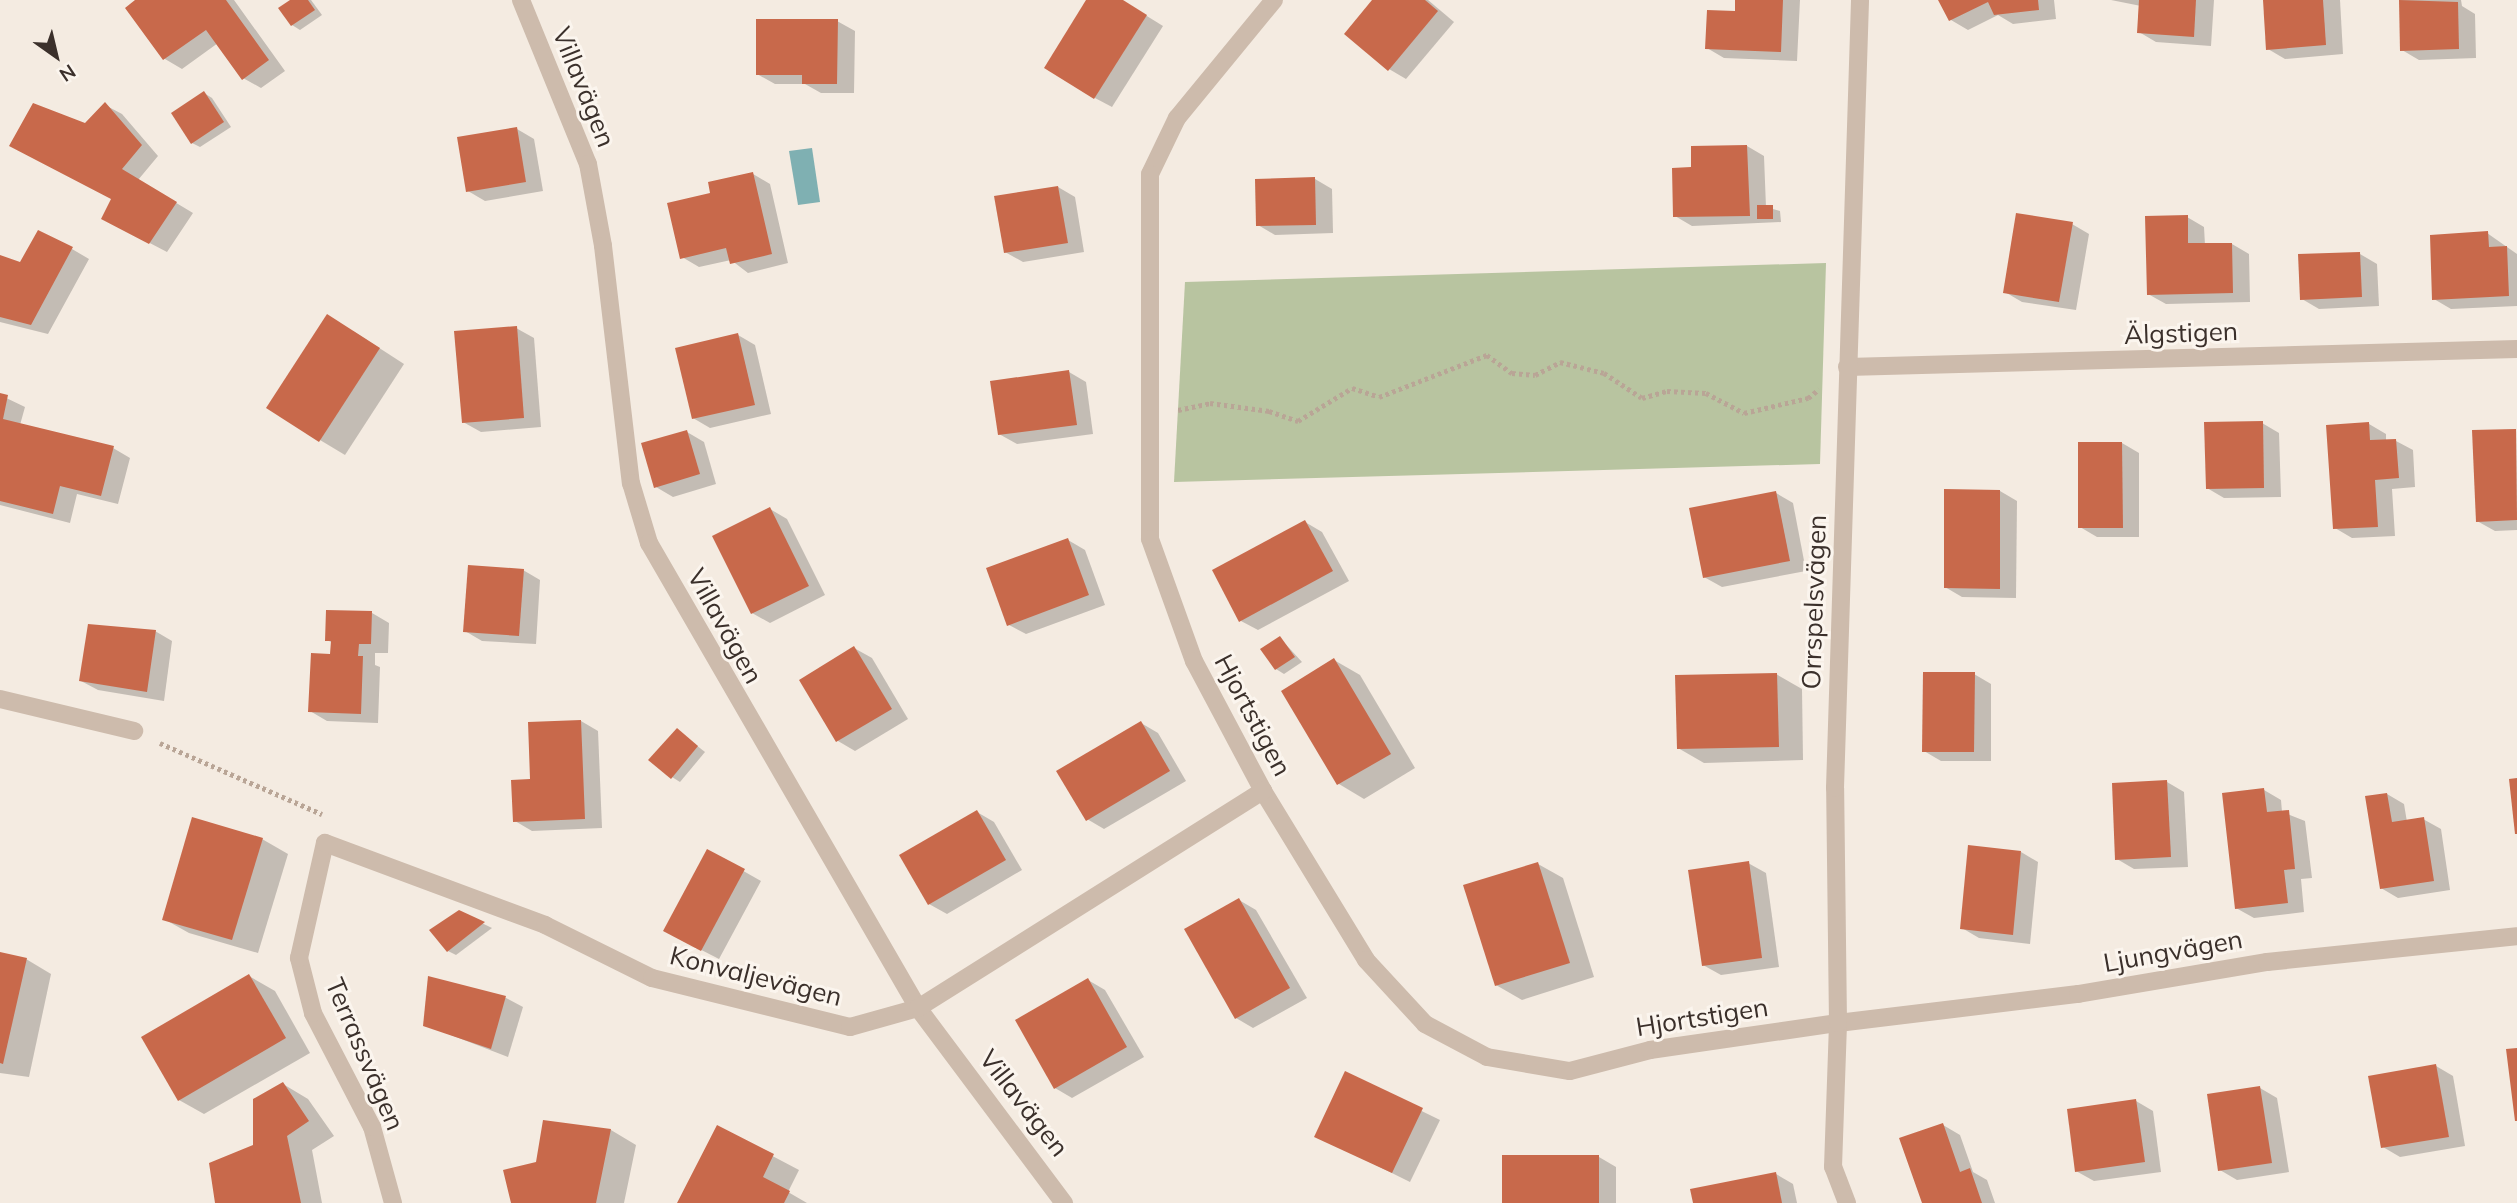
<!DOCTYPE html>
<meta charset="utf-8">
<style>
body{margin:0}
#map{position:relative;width:2517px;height:1203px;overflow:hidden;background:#f4ebe1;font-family:Mulish,sans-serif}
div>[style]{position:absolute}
.green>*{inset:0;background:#b8c4a0}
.water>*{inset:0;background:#7fb0b2}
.shadow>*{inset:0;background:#0003}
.building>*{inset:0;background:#c8694b}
.path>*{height:4.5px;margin-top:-2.25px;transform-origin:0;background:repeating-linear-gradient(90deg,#b9a596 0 3.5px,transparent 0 7px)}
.service>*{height:18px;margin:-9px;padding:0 9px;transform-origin:9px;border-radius:9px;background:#cdbbac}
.minor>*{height:18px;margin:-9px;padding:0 9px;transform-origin:9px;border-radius:9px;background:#cdbbac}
span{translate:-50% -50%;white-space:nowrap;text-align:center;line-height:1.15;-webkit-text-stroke:6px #fbf5ee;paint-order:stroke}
.street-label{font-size:26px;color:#3b302b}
.north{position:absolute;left:21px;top:21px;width:70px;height:70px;-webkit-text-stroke:5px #fbf5ee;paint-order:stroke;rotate:146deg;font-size:19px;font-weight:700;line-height:28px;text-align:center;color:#3b302b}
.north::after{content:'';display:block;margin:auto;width:24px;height:32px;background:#3b302b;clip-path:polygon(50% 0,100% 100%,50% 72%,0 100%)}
</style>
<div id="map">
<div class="green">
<div style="clip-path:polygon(1826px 263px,1820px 464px,1174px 482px,1185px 282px)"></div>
</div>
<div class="water">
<div style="clip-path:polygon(812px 148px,820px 202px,798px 205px,789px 151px)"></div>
</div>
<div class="shadow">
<div style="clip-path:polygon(138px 0,234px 0,285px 71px,261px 88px,243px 78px,218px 43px,182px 69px,165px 59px,127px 8px)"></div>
<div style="clip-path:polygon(293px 0,311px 0,322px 15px,300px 30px,292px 25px)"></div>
<div style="clip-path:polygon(1088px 0,1121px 0,1163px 26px,1112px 107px,1095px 98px)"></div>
<div style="clip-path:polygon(1374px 0,1428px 0,1454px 22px,1406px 79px,1389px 69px)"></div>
<div style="clip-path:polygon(1737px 0,1800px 0,1797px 61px,1724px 58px,1707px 48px,1736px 13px)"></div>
<div style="clip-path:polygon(1940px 0,2054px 0,2056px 19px,2013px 24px,1998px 15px,1968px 30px,1951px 20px)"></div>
<div style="clip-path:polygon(2111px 0,2214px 0,2211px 46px,2156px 42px,2139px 32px,2141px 6px)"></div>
<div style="clip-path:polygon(2264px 0,2340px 0,2343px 54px,2285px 59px,2268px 49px)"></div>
<div style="clip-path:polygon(2400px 0,2461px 0,2462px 6px,2475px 14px,2476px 58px,2419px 60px,2402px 50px)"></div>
<div style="clip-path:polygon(837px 21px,855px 31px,854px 93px,821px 93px,805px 84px,775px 84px,757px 74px)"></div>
<div style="clip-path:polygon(204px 93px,212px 98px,231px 127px,200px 147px,192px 143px)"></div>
<div style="clip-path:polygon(105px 105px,122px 114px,158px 156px,138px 180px,193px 213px,167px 252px,121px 228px,86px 125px)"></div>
<div style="clip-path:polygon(517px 129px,534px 139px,543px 191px,485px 201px,468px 191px)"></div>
<div style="clip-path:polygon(1747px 146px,1764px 156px,1766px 207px,1780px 211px,1781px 222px,1692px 226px,1675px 216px,1693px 169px)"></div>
<div style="clip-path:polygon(753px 174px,770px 184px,788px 263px,748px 273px,731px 260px,699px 267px,682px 257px,712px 195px)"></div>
<div style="clip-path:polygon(1315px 179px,1332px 189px,1333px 233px,1275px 235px,1258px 225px)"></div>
<div style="clip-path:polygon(1058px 187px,1075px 197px,1084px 252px,1023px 262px,1005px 252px)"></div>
<div style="clip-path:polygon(2187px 217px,2204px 227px,2205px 245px,2232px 244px,2249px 254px,2250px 302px,2166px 304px,2148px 294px)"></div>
<div style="clip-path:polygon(2072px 224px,2089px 234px,2076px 310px,2022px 302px,2005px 292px)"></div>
<div style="clip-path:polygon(2487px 233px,2517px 254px,2517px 306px,2451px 309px,2434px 299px)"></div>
<div style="clip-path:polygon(72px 249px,89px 259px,48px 334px,0 322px,0 257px,20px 264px)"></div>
<div style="clip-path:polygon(2360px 254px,2377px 264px,2379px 306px,2319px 309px,2302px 299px)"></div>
<div style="clip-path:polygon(516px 328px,534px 338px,541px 427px,481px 432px,463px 422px)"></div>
<div style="clip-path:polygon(353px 331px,404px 364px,345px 455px,320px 440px)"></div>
<div style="clip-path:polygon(738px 335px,755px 345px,771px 414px,710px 428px,693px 418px)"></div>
<div style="clip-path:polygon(1069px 372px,1086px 382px,1093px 434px,1017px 444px,999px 434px)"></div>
<div style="clip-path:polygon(0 395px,25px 407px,20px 425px,113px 448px,130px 458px,118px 504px,77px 494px,70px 523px,0 505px)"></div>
<div style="clip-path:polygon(2262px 423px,2279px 433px,2281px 497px,2224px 498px,2207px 488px)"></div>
<div style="clip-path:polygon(2369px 424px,2386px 434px,2386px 441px,2396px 441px,2413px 450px,2415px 487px,2392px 489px,2395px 536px,2352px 538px,2335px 528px)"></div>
<div style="clip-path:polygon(2516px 430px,2517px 530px,2495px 531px,2477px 521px)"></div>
<div style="clip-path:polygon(687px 432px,704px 442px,716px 484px,673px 497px,656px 487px)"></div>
<div style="clip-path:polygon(2122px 443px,2139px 453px,2139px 537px,2097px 537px,2080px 527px)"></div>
<div style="clip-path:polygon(2000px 491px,2017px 501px,2016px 598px,1962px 597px,1945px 587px)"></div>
<div style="clip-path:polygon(1776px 493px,1793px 503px,1806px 571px,1722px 587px,1704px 577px)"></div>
<div style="clip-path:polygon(770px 509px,787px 519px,825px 595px,770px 623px,752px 613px)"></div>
<div style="clip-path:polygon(1305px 522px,1322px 532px,1349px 581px,1258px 630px,1241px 621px)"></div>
<div style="clip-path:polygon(1068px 540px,1085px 550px,1105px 605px,1026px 634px,1009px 625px)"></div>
<div style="clip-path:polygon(523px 570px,540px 580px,536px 644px,482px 641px,465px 631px)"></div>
<div style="clip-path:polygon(372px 613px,389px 623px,388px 653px,375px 653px,375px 665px,380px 667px,378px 723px,327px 721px,310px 711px,332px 656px,333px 643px,327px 640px)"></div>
<div style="clip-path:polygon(155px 631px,172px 641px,164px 701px,98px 690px,81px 681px)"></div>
<div style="clip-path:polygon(1280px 638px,1302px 662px,1284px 674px,1276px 669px)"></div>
<div style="clip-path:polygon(854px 648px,872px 658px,908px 719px,855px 751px,838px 741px)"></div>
<div style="clip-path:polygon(1334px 660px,1360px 675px,1415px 768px,1364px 799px,1339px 784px,1283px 691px)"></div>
<div style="clip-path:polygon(1776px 674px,1802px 689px,1803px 760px,1704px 763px,1678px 748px)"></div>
<div style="clip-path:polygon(1974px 674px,1991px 684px,1991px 761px,1941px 761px,1924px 751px)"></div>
<div style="clip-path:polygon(581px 721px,598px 731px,602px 828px,532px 831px,515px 821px)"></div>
<div style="clip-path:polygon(1141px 723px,1158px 733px,1186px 781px,1104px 829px,1087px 819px)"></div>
<div style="clip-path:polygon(677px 730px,705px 752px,680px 782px,672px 777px)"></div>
<div style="clip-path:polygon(2167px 782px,2184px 792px,2188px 867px,2134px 869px,2117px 859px)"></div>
<div style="clip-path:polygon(2264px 790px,2281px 800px,2282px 812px,2305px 821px,2312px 878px,2301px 879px,2304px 912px,2254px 918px,2236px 908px)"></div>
<div style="clip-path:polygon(2387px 794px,2404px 804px,2407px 822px,2423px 819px,2441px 829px,2450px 890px,2398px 898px,2381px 888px)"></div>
<div style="clip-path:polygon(977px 812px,994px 822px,1022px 870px,947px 914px,929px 904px)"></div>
<div style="clip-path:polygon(262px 839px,288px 854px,258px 953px,189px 933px,164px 919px)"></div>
<div style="clip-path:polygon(708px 851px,761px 881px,719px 959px,682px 940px)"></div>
<div style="clip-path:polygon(2021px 852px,2038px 862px,2030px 944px,1979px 938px,1962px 928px)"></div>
<div style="clip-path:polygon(1748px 863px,1766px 873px,1779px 967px,1721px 975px,1703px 965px)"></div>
<div style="clip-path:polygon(1538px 864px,1563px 878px,1594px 977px,1522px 1000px,1496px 985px)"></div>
<div style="clip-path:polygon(1239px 900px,1256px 910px,1307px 998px,1253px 1028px,1236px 1018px)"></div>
<div style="clip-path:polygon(459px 912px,492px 928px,456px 955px,448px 951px)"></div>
<div style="clip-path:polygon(0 954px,26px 959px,51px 974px,29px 1077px,0 1073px)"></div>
<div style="clip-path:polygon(249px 976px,275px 991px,310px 1053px,204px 1114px,179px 1100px)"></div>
<div style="clip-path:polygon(429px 978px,506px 998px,523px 1007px,508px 1057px,425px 1025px)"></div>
<div style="clip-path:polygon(1088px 980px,1105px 990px,1144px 1057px,1072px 1098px,1055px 1088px)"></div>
<div style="clip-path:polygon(2436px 1066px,2453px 1076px,2465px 1146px,2400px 1157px,2383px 1147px)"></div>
<div style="clip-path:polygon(1346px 1074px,1440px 1120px,1410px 1182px,1317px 1136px)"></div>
<div style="clip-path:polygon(283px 1084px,308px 1099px,334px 1136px,312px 1150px,322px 1203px,217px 1203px,255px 1146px)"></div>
<div style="clip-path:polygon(2260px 1088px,2277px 1098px,2289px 1172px,2237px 1180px,2220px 1170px)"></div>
<div style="clip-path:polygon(2136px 1101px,2153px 1111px,2161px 1172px,2094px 1181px,2076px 1171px)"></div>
<div style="clip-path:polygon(544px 1122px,611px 1130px,636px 1145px,624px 1203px,513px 1203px,538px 1163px)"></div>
<div style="clip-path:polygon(1943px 1125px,1960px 1135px,1973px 1172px,1987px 1180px,1995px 1203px,1924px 1203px)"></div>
<div style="clip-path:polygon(717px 1127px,799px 1170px,788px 1192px,807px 1203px,681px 1203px)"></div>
<div style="clip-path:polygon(1599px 1157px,1616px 1167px,1616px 1203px,1504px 1203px)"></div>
<div style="clip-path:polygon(1776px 1174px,1793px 1184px,1797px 1203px,1695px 1203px)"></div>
</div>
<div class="building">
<div style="clip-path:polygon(135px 0,226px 0,269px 60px,242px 80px,206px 30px,163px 60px,125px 8px)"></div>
<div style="clip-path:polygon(290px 0,308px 0,315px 10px,291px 26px,278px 8px)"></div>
<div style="clip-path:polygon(1086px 0,1123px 0,1147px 15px,1094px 99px,1044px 68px)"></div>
<div style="clip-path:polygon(1372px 0,1425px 0,1438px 11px,1388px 71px,1344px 34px)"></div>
<div style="clip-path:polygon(1735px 0,1783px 0,1781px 52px,1705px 49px,1707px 10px,1735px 11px)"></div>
<div style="clip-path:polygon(1938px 0,2038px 0,2039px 10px,1994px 15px,1988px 2px,1949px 21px)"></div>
<div style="clip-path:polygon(2139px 0,2196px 0,2194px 37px,2137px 33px)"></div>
<div style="clip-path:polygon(2263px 0,2323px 0,2326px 45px,2266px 50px)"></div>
<div style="clip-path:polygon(2399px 0,2458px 2px,2459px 49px,2400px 51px)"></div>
<div style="clip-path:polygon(756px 19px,838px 19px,837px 84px,802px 84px,802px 75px,756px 75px)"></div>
<div style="clip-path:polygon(204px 91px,224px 122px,191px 144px,171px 113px)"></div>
<div style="clip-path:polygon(105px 102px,142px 145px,122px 169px,177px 202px,149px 244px,101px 219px,111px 199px,9px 146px,33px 103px,85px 123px)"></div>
<div style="clip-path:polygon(517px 127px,526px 182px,466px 192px,457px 137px)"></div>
<div style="clip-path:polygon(1747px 145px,1750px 216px,1673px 217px,1672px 168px,1691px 167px,1691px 146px)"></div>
<div style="clip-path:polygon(753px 172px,772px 254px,730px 264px,726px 248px,680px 259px,667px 203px,710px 193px,708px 182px)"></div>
<div style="clip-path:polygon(1315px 177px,1316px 225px,1256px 226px,1255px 179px)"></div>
<div style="clip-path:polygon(1058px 186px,1068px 243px,1004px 253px,994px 196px)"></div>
<div style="clip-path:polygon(1757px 205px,1773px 205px,1773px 219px,1757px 219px)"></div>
<div style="clip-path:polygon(2016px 213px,2073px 222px,2059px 302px,2003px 293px)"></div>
<div style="clip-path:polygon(2188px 215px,2188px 243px,2232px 243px,2233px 293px,2147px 295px,2145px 216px)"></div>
<div style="clip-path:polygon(38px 230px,73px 247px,31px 325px,0 317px,0 255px,20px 262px)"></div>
<div style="clip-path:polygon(2488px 231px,2489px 247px,2507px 246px,2509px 296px,2432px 300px,2430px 235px)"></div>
<div style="clip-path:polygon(2360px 252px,2362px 297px,2300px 300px,2298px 254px)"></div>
<div style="clip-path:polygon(327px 314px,380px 348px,319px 442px,266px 408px)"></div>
<div style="clip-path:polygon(517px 326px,524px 418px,462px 423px,454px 331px)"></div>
<div style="clip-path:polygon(738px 333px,755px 405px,692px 419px,675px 348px)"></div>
<div style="clip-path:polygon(1069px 370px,1077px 425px,998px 435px,990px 381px)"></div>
<div style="clip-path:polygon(0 393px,8px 395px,3px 419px,114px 446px,101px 496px,60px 486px,53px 514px,0 501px)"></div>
<div style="clip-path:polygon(2263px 421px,2264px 488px,2206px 489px,2204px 422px)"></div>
<div style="clip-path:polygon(2369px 422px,2370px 440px,2396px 439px,2399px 478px,2375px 480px,2378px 527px,2333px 529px,2326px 425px)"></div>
<div style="clip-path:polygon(2516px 429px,2517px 520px,2476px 522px,2472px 430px)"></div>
<div style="clip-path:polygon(687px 430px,700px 474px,654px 488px,641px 443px)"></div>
<div style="clip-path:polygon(2078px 442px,2122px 442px,2123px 528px,2078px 528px)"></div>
<div style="clip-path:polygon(1944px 489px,2000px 490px,2000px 589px,1944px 588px)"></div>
<div style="clip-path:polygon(1776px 491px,1790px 561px,1703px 578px,1689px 508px)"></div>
<div style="clip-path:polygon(770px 507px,809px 586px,751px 614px,712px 536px)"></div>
<div style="clip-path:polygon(1305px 520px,1333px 571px,1239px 622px,1212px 570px)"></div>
<div style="clip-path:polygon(1068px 538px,1089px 595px,1007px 626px,986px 568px)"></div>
<div style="clip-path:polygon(468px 565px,524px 569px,519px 636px,463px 632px)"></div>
<div style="clip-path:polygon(326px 610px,372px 611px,371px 644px,359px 644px,358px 656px,363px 656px,361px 714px,308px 712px,311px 653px,330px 654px,331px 641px,325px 641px)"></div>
<div style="clip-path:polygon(88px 624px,156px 630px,147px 692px,79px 681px)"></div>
<div style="clip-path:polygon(1280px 636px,1295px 657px,1275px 670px,1260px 649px)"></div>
<div style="clip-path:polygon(854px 646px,892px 709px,836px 742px,799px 680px)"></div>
<div style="clip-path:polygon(1334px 658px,1391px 754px,1337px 785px,1281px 691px)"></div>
<div style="clip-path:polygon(1923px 672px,1975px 672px,1974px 752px,1922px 752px)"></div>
<div style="clip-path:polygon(1777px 673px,1779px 747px,1677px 749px,1675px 675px)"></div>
<div style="clip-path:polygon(581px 720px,585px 819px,513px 822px,511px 780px,530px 779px,528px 722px)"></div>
<div style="clip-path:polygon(1141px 721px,1170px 771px,1086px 821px,1056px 771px)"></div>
<div style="clip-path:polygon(677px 728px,698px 746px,671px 779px,648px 760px)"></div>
<div style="clip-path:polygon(2517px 778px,2517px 834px,2515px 834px,2509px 779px)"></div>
<div style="clip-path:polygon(2167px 780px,2171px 857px,2115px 860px,2112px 783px)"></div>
<div style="clip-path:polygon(2264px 788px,2267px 812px,2289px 810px,2295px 869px,2284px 870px,2288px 903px,2235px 909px,2222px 793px)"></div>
<div style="clip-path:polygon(2387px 793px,2392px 822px,2424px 817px,2434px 881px,2380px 889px,2365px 796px)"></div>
<div style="clip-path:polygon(977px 810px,1006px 860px,928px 905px,899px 855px)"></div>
<div style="clip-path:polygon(192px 817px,263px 838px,232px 940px,162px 920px)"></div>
<div style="clip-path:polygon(1968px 845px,2021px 851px,2013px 935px,1960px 929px)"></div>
<div style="clip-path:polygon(707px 849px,745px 869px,701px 951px,663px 931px)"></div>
<div style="clip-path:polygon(1749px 861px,1762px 958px,1702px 966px,1688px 870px)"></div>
<div style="clip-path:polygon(1538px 862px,1570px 963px,1495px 986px,1463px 885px)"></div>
<div style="clip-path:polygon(1239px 898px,1290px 988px,1235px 1019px,1184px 929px)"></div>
<div style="clip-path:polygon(459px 910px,485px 922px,447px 952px,429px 930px)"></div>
<div style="clip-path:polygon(0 952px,27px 958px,3px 1064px,0 1063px)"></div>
<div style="clip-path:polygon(249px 974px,286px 1038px,178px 1101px,141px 1037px)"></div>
<div style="clip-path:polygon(428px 976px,506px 996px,491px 1049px,423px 1026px)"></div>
<div style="clip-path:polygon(1088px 978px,1127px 1047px,1054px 1089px,1015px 1020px)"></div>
<div style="clip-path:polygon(2517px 1048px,2517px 1121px,2515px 1121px,2506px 1049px)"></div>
<div style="clip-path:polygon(2436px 1064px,2449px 1137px,2381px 1148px,2368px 1076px)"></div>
<div style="clip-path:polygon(1345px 1071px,1423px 1108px,1392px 1173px,1314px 1137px)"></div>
<div style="clip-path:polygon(283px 1082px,309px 1121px,287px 1136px,301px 1203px,215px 1203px,209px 1163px,253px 1145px,253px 1099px)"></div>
<div style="clip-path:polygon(2260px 1086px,2272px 1163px,2218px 1171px,2207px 1094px)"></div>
<div style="clip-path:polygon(2136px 1099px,2145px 1162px,2075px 1172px,2067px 1109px)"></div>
<div style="clip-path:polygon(543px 1120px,611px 1129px,596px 1203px,511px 1203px,503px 1170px,536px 1162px)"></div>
<div style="clip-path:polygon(1943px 1123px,1960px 1172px,1970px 1168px,1982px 1203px,1922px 1203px,1899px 1138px)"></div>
<div style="clip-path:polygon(717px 1125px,774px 1154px,763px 1177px,790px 1191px,784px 1203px,677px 1203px)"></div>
<div style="clip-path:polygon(1502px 1155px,1599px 1155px,1599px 1203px,1502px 1203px)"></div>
<div style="clip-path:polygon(1776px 1172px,1782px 1203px,1693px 1203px,1690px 1189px)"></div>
</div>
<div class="path">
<div style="left:1178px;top:410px;width:33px;rotate:-12deg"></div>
<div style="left:1210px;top:403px;width:60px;rotate:7.7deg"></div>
<div style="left:1269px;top:411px;width:31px;rotate:19deg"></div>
<div style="left:1298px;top:421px;width:63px;rotate:-31.4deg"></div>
<div style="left:1352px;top:388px;width:28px;rotate:18deg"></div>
<div style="left:1379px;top:397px;width:116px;rotate:-21.3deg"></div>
<div style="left:1487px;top:355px;width:31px;rotate:36deg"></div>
<div style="left:1512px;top:373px;width:23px;rotate:5deg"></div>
<div style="left:1535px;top:375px;width:28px;rotate:-27deg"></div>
<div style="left:1560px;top:362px;width:45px;rotate:14deg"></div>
<div style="left:1604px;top:373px;width:45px;rotate:33.3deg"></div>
<div style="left:1642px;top:398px;width:26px;rotate:-16deg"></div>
<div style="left:1667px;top:391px;width:39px;rotate:3deg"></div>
<div style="left:1706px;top:393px;width:43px;rotate:27.8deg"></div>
<div style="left:1744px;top:413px;width:66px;rotate:-13.2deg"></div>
<div style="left:1808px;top:398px;width:14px;rotate:-39deg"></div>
<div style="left:160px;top:743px;width:177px;rotate:23.7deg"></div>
</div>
<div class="service">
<div style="left:0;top:699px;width:138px;rotate:13.4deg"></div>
</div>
<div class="minor">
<div style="left:521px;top:0;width:177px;rotate:67.8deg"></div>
<div style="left:588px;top:164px;width:83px;rotate:79.6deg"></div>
<div style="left:603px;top:246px;width:239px;rotate:83.3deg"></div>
<div style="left:631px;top:483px;width:63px;rotate:73.3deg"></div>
<div style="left:649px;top:543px;width:537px;rotate:59.95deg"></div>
<div style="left:918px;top:1008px;width:244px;rotate:53.2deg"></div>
<div style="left:1274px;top:0;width:153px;rotate:129.4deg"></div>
<div style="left:1177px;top:118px;width:62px;rotate:115.7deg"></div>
<div style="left:1150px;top:174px;width:365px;rotate:90deg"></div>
<div style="left:1150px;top:539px;width:130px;rotate:70.2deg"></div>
<div style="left:1194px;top:661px;width:147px;rotate:62deg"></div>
<div style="left:1263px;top:791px;width:198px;rotate:58.6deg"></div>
<div style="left:1366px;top:960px;width:87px;rotate:47.3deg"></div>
<div style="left:1425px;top:1024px;width:70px;rotate:28deg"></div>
<div style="left:1487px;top:1057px;width:84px;rotate:9.6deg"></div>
<div style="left:1570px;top:1071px;width:83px;rotate:-14.7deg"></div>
<div style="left:1650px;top:1050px;width:190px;rotate:-8.2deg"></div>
<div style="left:1838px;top:1023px;width:242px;rotate:-6.9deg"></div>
<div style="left:2078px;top:994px;width:192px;rotate:-9.6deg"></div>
<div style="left:2267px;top:962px;width:251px;rotate:-5.9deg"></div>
<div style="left:1847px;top:367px;width:670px;rotate:-1.54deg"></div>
<div style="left:393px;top:1203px;width:79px;rotate:-105.4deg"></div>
<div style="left:372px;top:1127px;width:128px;rotate:-117.4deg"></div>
<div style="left:313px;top:1013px;width:57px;rotate:-104.3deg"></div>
<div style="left:299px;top:958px;width:118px;rotate:-77.3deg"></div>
<div style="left:325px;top:843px;width:235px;rotate:20.4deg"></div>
<div style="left:545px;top:925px;width:119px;rotate:26.4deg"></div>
<div style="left:652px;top:978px;width:204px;rotate:13.9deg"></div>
<div style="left:850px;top:1027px;width:71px;rotate:-15.6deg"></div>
<div style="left:918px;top:1008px;width:408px;rotate:-32.2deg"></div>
<div style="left:1847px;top:1203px;width:39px;rotate:-111deg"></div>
<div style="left:1833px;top:1167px;width:144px;rotate:-88deg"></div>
<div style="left:1838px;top:1023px;width:235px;rotate:-90.7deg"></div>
<div style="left:1835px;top:788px;width:788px;rotate:-88.18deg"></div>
</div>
<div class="street-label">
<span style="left:584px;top:87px;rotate:68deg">Villavägen</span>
<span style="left:2181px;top:333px;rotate:-2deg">Älgstigen</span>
<span style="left:1814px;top:602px;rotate:-88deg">Orrspelsvägen</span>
<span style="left:725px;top:626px;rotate:61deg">Villavägen</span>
<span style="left:1253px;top:715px;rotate:62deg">Hjortstigen</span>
<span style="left:2173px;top:951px;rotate:-10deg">Ljungvägen</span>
<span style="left:756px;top:976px;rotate:14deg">Konvaljevägen</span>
<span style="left:1702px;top:1017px;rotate:-9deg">Hjortstigen</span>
<span style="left:365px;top:1054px;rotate:67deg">Terrassvägen</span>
<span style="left:1024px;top:1103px;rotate:52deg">Villavägen</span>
</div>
<div class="north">N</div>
</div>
